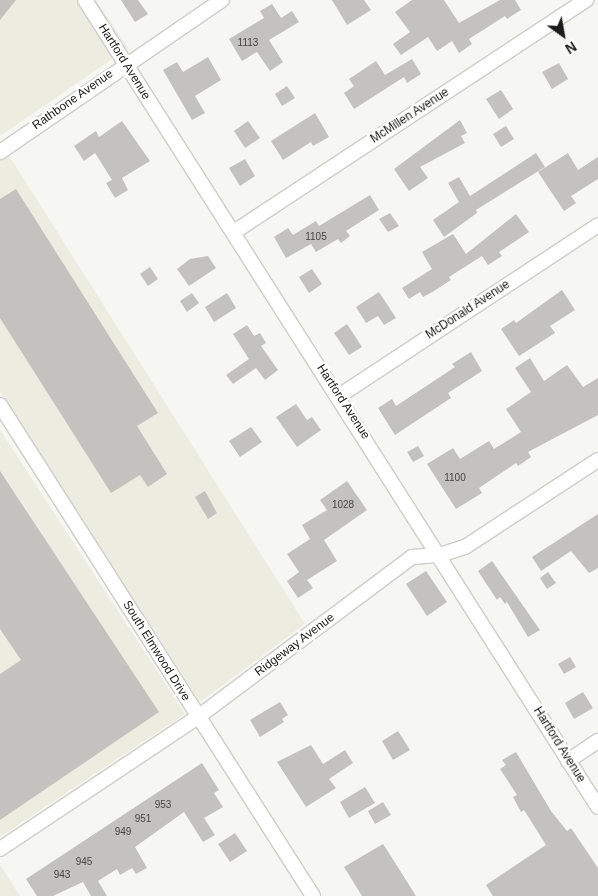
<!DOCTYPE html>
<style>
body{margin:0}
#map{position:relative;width:598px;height:896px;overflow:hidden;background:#f6f6f3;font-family:Helvetica,sans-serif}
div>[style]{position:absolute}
.built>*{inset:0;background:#ecece1}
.building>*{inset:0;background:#c4c2bf}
.roads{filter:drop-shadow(1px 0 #cdcdca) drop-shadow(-1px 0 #cdcdca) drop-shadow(0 1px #cdcdca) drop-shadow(0 -1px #cdcdca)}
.minor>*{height:14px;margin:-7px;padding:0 7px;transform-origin:7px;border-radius:7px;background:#fff}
span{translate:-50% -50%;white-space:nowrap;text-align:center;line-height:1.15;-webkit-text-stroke:4.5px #fffffe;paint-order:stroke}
.number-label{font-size:10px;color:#454543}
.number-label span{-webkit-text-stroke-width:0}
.street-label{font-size:12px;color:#1b1b1a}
.north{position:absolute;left:538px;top:10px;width:50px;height:50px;-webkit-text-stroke:4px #fffffe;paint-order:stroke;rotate:148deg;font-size:14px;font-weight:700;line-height:20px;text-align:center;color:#1b1b1a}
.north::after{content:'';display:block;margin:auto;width:18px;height:22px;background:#1b1b1a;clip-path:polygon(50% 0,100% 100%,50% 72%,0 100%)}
</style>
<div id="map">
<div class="built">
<div style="clip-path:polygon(0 0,96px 0,128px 48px,0 136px)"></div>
<div style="clip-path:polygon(8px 154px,305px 624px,200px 702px,0 392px,0 159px)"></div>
<div style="clip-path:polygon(0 430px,185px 714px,0 837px)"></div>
<div style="clip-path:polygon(0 865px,20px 896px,0 896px)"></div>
</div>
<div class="building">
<div style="clip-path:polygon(0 0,16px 0,0 20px)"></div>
<div style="clip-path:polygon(121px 0,138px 0,148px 14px,135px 22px)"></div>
<div style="clip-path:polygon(332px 0,364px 0,371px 10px,347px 25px)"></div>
<div style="clip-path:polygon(412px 0,444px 0,459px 23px,500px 0,515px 0,521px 10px,507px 19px,505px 16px,469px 39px,472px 44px,459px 53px,452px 41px,437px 51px,428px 37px,401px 55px,393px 44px,410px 32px,395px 12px)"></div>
<div style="clip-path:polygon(272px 4px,281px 18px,292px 11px,299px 22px,269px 40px,283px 62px,270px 71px,257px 52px,242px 61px,229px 39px,264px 18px,260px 11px)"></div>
<div style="clip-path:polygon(208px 57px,221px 80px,195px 96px,205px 113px,192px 120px,163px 70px,177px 62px,183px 72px)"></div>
<div style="clip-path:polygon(412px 59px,421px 74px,407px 83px,404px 77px,354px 109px,344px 93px,354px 86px,349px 79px,376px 61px,385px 75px)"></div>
<div style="clip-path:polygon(559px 63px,568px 79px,552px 89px,542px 72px)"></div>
<div style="clip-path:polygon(287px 86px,295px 98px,282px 106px,275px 94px)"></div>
<div style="clip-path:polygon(501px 90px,513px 109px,499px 119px,486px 99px)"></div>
<div style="clip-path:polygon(315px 113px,329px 137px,313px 146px,311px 142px,283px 160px,271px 141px)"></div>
<div style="clip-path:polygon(460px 120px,467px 133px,461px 136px,465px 143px,420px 167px,428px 178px,409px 191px,394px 169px)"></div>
<div style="clip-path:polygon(122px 121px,150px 161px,122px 178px,128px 190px,115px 198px,106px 183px,112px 180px,95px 153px,84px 161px,74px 146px,96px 131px,99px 137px)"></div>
<div style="clip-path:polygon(248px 121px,260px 138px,245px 148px,234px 131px)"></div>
<div style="clip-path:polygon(506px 126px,514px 139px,501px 147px,493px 134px)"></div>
<div style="clip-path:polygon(536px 153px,545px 167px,476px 210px,477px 213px,444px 237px,433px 220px,459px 202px,448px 183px,459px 177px,470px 196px)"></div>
<div style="clip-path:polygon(568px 153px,578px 170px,598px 157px,598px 179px,571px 196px,576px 203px,564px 211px,538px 172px)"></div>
<div style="clip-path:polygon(245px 159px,255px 176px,240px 186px,229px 168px)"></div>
<div style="clip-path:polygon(16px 189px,158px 413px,137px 426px,167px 474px,148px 487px,140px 475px,111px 493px,0 318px,0 199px)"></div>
<div style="clip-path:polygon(370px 195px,379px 210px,346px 231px,350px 236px,341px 243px,338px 239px,316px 252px,311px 244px,286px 258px,274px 237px,288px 228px,293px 235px,316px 221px,319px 226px)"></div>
<div style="clip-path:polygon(390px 213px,399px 226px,388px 232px,379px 219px)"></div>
<div style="clip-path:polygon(516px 214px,529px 232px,499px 252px,502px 256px,488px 265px,482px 256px,449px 277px,451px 280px,434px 291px,423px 297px,420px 292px,409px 299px,402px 288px,432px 269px,422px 252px,453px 234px,466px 254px)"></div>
<div style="clip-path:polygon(208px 256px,216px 268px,189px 286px,177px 269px,190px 259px)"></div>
<div style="clip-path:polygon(150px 267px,158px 279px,148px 286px,140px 274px)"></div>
<div style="clip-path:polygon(312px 269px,322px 284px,309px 293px,299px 277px)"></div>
<div style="clip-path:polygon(562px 290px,575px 310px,550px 326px,555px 333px,519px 356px,501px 329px,514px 320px,516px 323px)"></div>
<div style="clip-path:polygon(379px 292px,396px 318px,384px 325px,378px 316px,366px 323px,356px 307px)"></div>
<div style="clip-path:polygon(192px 293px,199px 303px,187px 312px,180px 301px)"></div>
<div style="clip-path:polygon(227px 293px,236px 308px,214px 322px,205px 307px)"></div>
<div style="clip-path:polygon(347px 324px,362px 347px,349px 355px,334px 333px)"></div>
<div style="clip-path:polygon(247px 325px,254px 336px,260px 333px,266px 343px,261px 346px,278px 370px,265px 380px,256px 368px,233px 384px,226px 375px,249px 359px,233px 334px)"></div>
<div style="clip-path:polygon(471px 352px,482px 371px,448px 393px,451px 398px,395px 435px,378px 408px,392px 399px,396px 406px,455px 367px,452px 364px)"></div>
<div style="clip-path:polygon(530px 358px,544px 381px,567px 365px,583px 387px,598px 378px,598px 415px,528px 452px,531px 457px,518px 466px,516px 463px,479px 488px,482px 493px,456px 509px,427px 464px,453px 448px,460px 459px,489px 441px,494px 449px,521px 432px,506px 409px,531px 392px,515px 368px)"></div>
<div style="clip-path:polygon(296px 404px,307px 420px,312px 417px,321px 430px,297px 447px,276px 417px)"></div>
<div style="clip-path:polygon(251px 427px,262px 442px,240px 457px,229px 441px)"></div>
<div style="clip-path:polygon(418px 446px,424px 456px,413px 462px,407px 452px)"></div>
<div style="clip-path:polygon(0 471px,159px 712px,0 820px,0 674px,21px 660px,0 629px)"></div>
<div style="clip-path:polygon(347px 481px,367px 510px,324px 540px,337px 561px,307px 580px,313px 588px,298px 598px,287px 581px,299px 572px,287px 554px,310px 539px,302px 525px,327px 510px,320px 500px)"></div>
<div style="clip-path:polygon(205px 491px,217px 513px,208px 519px,195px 497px)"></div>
<div style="clip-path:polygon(598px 514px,598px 568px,589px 573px,571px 551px,541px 571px,532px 557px)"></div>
<div style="clip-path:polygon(492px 561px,540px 630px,528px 637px,507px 602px,505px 604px,500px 597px,497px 600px,478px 571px)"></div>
<div style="clip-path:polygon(426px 571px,447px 602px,427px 616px,406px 584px)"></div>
<div style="clip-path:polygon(548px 572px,556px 583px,547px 589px,540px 578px)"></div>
<div style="clip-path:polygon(570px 657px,576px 667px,564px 674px,558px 664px)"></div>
<div style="clip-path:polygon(583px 692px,593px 708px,574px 719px,565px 703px)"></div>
<div style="clip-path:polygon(280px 702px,288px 715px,282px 719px,284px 722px,260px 737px,250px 720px)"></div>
<div style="clip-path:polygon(398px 731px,410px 750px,393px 760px,382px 741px)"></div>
<div style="clip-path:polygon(311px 745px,323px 764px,345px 750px,353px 763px,329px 779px,336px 788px,306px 807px,277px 762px)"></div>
<div style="clip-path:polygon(516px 752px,551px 811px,567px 831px,571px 828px,598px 868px,598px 896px,493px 896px,486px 885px,546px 845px,524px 810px,521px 812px,513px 797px,517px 795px,500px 769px,506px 765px,502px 760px)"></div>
<div style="clip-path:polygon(202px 763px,219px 790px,214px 793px,223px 807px,204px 818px,215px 835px,203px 842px,184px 812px,135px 847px,147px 868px,136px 874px,132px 868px,120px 875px,117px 869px,98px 881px,107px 896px,91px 896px,83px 882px,53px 896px,37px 896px,26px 879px)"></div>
<div style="clip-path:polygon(365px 787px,375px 803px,349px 818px,340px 802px)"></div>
<div style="clip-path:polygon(383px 802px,391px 815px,375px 824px,368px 811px)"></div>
<div style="clip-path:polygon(235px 833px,247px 851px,230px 862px,218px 844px)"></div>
<div style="clip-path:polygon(383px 844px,394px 861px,416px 896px,362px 896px,344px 867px)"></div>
</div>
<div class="roads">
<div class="minor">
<div style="left:85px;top:0;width:956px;rotate:57.56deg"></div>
<div style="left:0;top:152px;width:269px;rotate:-34.4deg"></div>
<div style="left:234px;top:232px;width:422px;rotate:-33.4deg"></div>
<div style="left:339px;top:396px;width:310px;rotate:-33.4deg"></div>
<div style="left:0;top:405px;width:582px;rotate:57.48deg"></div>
<div style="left:568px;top:761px;width:36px;rotate:-34deg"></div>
<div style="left:0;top:849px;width:238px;rotate:-33.7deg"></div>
<div style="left:198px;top:717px;width:267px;rotate:-36.8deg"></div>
<div style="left:412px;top:557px;width:28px;rotate:-4deg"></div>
<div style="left:440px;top:555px;width:26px;rotate:-18deg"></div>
<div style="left:465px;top:547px;width:159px;rotate:-33.2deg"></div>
</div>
</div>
<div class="number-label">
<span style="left:248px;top:43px">1113</span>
<span style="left:316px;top:237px">1105</span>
<span style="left:455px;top:478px">1100</span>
<span style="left:343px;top:505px">1028</span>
<span style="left:163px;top:805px">953</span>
<span style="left:143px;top:819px">951</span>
<span style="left:123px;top:832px">949</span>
<span style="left:84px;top:862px">945</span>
<span style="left:62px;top:875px">943</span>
</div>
<div class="street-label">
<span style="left:124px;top:62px;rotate:58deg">Hartford Avenue</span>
<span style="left:73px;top:100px;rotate:-35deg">Rathbone Avenue</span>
<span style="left:410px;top:116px;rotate:-33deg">McMillen Avenue</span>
<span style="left:468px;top:310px;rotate:-33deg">McDonald Avenue</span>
<span style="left:343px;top:402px;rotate:57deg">Hartford Avenue</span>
<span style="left:295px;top:645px;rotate:-37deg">Ridgeway Avenue</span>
<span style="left:156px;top:651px;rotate:58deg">South Elmwood Drive</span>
<span style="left:559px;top:745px;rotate:58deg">Hartford Avenue</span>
</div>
<div class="north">N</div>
</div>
